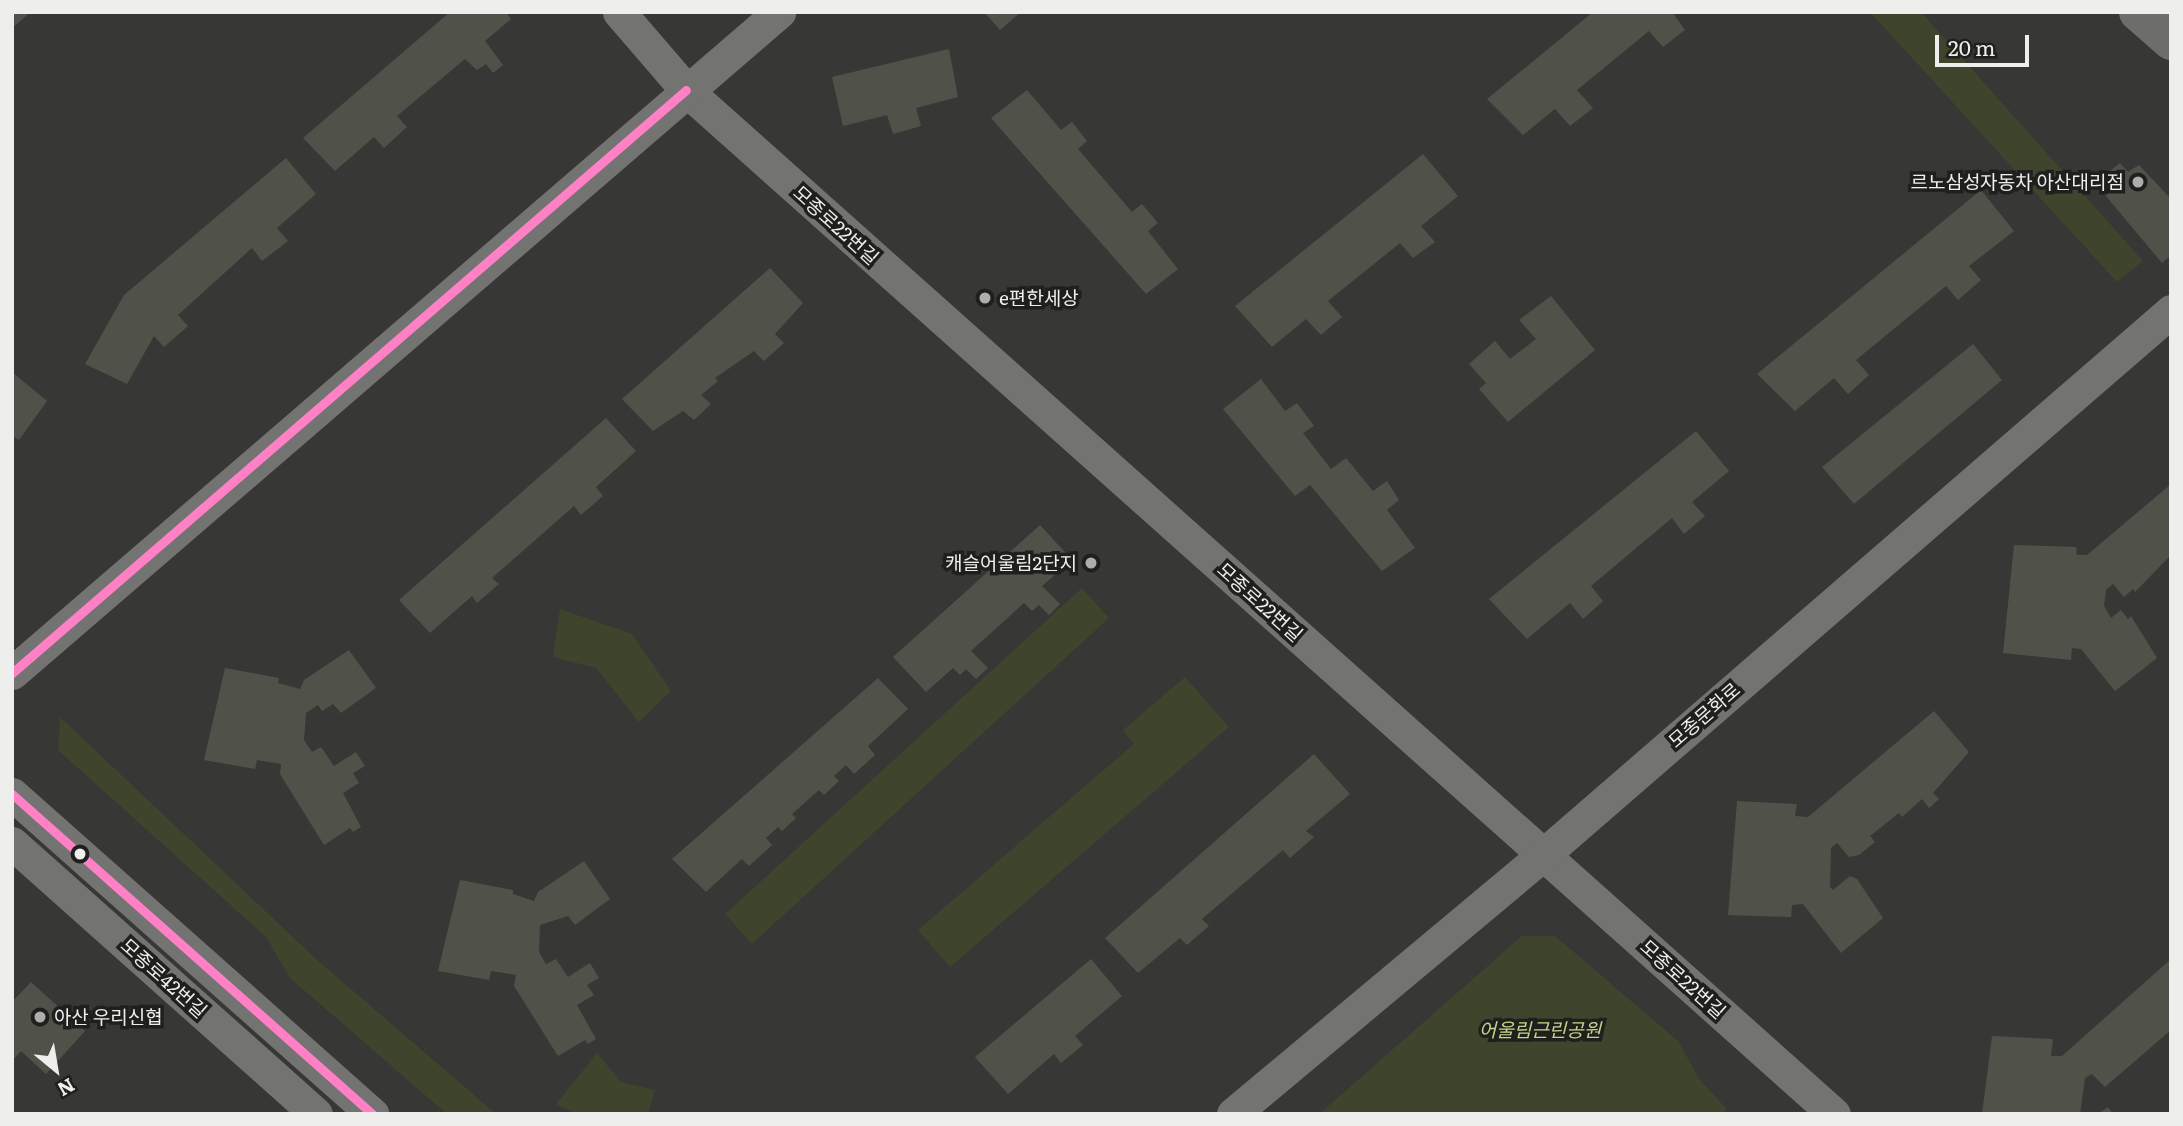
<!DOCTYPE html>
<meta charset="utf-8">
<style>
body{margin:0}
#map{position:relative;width:2183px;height:1126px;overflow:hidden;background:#373736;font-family:Literata,"Noto Sans KR",serif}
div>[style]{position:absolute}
.green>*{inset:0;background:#3f442c}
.building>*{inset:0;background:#505249}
.street>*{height:33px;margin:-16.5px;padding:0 16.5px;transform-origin:16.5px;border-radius:16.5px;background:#737472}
.secondary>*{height:38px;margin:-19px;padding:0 19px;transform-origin:19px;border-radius:19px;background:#6d6e6a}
.bus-1>*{height:9px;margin:-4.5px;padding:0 4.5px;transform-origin:4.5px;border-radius:4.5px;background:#ff80c5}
.dots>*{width:19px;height:19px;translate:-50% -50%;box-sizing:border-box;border:4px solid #1f1f1e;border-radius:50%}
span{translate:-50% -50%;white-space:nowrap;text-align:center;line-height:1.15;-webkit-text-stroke:7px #1f1f1e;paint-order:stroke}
.poi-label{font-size:19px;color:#eeefed}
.right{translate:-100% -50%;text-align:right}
.left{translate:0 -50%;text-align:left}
.street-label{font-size:19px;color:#eeefed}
.park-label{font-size:19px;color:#c3d489;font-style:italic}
.frame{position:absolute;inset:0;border:14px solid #eeefed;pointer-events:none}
.north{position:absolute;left:21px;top:1035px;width:70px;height:70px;-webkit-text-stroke:5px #1f1f1e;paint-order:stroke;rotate:150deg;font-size:19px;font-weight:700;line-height:28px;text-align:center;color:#eeefed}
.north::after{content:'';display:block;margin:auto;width:24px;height:32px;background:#eeefed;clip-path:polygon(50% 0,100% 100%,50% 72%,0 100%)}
.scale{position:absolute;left:1935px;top:35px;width:94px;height:32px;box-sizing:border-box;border:4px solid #eeefed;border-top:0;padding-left:9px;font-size:21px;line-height:24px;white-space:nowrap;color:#eeefed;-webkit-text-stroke:5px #1f1f1e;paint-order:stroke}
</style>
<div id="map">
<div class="green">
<div style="clip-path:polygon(1870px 12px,1921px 12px,2143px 261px,2117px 282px)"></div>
<div style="clip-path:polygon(1082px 588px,1109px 618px,752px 944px,725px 914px)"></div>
<div style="clip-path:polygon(560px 609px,632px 634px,671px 691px,639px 722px,596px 668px,553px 657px)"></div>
<div style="clip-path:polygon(1185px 677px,1229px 727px,950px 967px,918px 930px,1134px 744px,1123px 730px)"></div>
<div style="clip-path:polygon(60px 717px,315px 958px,496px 1114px,447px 1114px,290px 978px,266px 937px,58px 750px)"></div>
<div style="clip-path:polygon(1522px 936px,1555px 936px,1678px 1041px,1700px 1080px,1727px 1109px,1722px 1114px,1319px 1114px)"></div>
<div style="clip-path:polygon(597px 1053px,621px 1082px,655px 1090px,648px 1114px,576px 1114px,556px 1104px)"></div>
</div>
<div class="building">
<div style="clip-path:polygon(12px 12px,31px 12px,12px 28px)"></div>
<div style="clip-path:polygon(450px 12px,506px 12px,511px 19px,485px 41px,503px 65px,493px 73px,486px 64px,477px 70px,465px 59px,397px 116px,407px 127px,384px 148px,374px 137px,335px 171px,303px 138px)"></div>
<div style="clip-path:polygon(984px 12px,1021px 12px,1000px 30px)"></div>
<div style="clip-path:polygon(1593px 12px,1672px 12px,1685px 30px,1663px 47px,1649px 31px,1577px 90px,1593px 108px,1570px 126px,1555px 109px,1523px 135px,1487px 99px)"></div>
<div style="clip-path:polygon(949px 49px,958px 97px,916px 108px,921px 126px,893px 134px,887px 115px,843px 126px,832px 77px)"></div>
<div style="clip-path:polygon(1027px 90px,1061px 130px,1072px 122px,1087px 141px,1078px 149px,1132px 212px,1142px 204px,1158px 223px,1148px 231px,1178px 269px,1146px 294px,991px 118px)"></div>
<div style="clip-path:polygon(1423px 154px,1458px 196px,1421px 226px,1435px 242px,1413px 258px,1400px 243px,1328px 301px,1342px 317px,1321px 335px,1306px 319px,1272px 347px,1235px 306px)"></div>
<div style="clip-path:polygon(286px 158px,316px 194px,277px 228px,288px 241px,262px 261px,252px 248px,178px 315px,188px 326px,164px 347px,154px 336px,127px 384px,85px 364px,124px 295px)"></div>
<div style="clip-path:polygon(2120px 163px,2128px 172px,2139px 165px,2171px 199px,2171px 255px,2162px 263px,2095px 183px)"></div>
<div style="clip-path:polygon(1981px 190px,2014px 231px,1969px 266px,1981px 280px,1958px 300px,1946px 286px,1856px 360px,1869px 375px,1848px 394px,1834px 378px,1795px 411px,1757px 374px)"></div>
<div style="clip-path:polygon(770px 268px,803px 303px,775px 334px,784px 343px,764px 361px,754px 351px,715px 378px,718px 381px,701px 395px,711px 404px,694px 420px,683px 411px,653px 431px,622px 399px)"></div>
<div style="clip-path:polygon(1551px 296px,1595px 350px,1508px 422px,1479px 389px,1486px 383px,1469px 364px,1495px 341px,1510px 359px,1536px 339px,1519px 320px)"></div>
<div style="clip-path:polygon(1973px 344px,2002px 380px,1854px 504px,1822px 467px)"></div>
<div style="clip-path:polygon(12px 372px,47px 401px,19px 440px,12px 436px)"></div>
<div style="clip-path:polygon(1261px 379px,1285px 411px,1297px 403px,1314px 426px,1303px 433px,1331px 469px,1346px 458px,1373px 491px,1387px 481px,1399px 500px,1387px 510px,1415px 548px,1382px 571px,1310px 485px,1295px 496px,1223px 409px)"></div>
<div style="clip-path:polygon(606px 418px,636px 451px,596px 487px,603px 496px,581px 515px,574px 506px,492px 578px,499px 584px,477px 603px,472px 596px,430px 633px,399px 600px)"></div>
<div style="clip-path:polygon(1696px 431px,1729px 471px,1692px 502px,1705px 516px,1684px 534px,1672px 518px,1591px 586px,1603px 601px,1583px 619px,1570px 603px,1527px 639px,1489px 599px)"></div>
<div style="clip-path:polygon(2171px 484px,2171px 555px,2135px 592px,2133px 589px,2124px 597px,2113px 584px,2106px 590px,2104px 606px,2111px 618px,2121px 610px,2128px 619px,2131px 616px,2157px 658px,2115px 691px,2081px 649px,2072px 648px,2071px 660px,2003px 653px,2014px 545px,2076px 547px,2077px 555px,2087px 555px)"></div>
<div style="clip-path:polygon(1040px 525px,1072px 560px,1042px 586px,1060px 604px,1049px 615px,1039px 605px,1032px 611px,1024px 603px,971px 651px,988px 668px,976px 679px,966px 669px,960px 675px,953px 668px,926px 692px,893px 657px)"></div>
<div style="clip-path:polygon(349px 650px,376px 688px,341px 713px,333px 704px,322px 711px,318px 705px,306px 713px,304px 740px,312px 752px,321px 747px,334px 766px,356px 752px,365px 766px,353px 773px,359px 783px,343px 793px,361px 827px,353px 832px,350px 828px,324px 845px,280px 774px,281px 764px,257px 760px,255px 769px,204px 760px,225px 668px,279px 678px,278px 683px,300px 689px,304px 680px)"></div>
<div style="clip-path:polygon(878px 678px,908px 709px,868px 746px,875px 755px,854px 774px,846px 765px,834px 776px,839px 781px,824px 795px,819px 790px,792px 814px,796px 818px,782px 831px,778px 827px,766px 838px,772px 845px,749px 866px,742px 859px,706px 892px,672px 859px)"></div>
<div style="clip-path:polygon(1934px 711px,1969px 752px,1933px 793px,1939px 799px,1929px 808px,1922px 799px,1902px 817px,1899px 813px,1870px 836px,1875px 842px,1859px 855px,1849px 857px,1837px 843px,1831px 848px,1830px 887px,1833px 890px,1850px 876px,1857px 879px,1883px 918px,1841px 953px,1803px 904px,1792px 905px,1791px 917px,1728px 915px,1737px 801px,1797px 804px,1795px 816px,1808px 817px)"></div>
<div style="clip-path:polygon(1314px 754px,1350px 794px,1306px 831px,1314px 837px,1290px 858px,1283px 850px,1202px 919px,1209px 926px,1187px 945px,1180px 938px,1138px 973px,1105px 938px)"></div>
<div style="clip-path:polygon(584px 861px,610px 899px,575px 925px,568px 916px,540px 925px,539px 952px,546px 964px,556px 959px,568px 977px,590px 963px,599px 978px,587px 985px,594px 995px,577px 1005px,596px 1039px,588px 1044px,585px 1040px,558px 1056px,514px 986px,516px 975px,491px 971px,489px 980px,438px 971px,460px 880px,513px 890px,513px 894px,534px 901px,538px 892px)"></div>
<div style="clip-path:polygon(1091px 959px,1122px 996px,1075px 1036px,1083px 1045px,1061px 1063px,1054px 1054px,1008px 1094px,975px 1057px)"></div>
<div style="clip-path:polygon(2171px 959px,2171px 1030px,2105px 1087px,2092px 1074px,2085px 1078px,2080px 1114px,1982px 1114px,1992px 1036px,2053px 1039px,2051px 1056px,2062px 1056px)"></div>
<div style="clip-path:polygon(31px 982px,85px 1031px,46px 1074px,21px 1051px,12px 1061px,12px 1002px)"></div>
<div style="clip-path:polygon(2108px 1107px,2113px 1114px,2098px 1114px)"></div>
</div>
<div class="street">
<div style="left:619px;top:12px;width:103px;rotate:49.3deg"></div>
<div style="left:686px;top:90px;width:1538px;rotate:41.73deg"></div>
<div style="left:12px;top:673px;width:1013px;rotate:-40.75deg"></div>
<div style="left:12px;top:794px;width:482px;rotate:41.6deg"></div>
<div style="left:12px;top:843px;width:407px;rotate:41.7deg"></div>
<div style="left:1233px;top:1114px;width:404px;rotate:-39.9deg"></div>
<div style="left:1543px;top:855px;width:831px;rotate:-40.9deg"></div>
</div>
<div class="secondary">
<div style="left:2138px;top:12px;width:44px;rotate:41.3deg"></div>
</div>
<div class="bus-1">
<div style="left:12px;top:673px;width:891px;rotate:-40.86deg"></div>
<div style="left:12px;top:794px;width:482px;rotate:41.6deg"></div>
</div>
<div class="dots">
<div style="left:2138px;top:182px;background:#aeafad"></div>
<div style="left:985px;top:298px;background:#aeafad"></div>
<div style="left:1091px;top:563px;background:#aeafad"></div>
<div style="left:80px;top:854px;background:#eeefed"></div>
<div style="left:40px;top:1017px;background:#aeafad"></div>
</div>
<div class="poi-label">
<span class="right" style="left:2124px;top:182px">르노삼성자동차 아산대리점</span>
<span class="left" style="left:999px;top:298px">e편한세상</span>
<span class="right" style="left:1077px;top:563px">캐슬어울림2단지</span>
<span class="left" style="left:54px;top:1017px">아산 우리신협</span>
</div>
<div class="street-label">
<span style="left:836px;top:225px;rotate:42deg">모종로22번길</span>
<span style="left:1260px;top:602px;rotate:42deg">모종로22번길</span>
<span style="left:1704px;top:715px;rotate:-41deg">모종문화로</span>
<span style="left:164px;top:978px;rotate:42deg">모종로42번길</span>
<span style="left:1683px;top:979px;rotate:42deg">모종로22번길</span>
</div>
<div class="park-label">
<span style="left:1540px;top:1030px">어울림근린공원</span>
</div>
<div class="frame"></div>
<div class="north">N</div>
<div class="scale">20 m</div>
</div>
